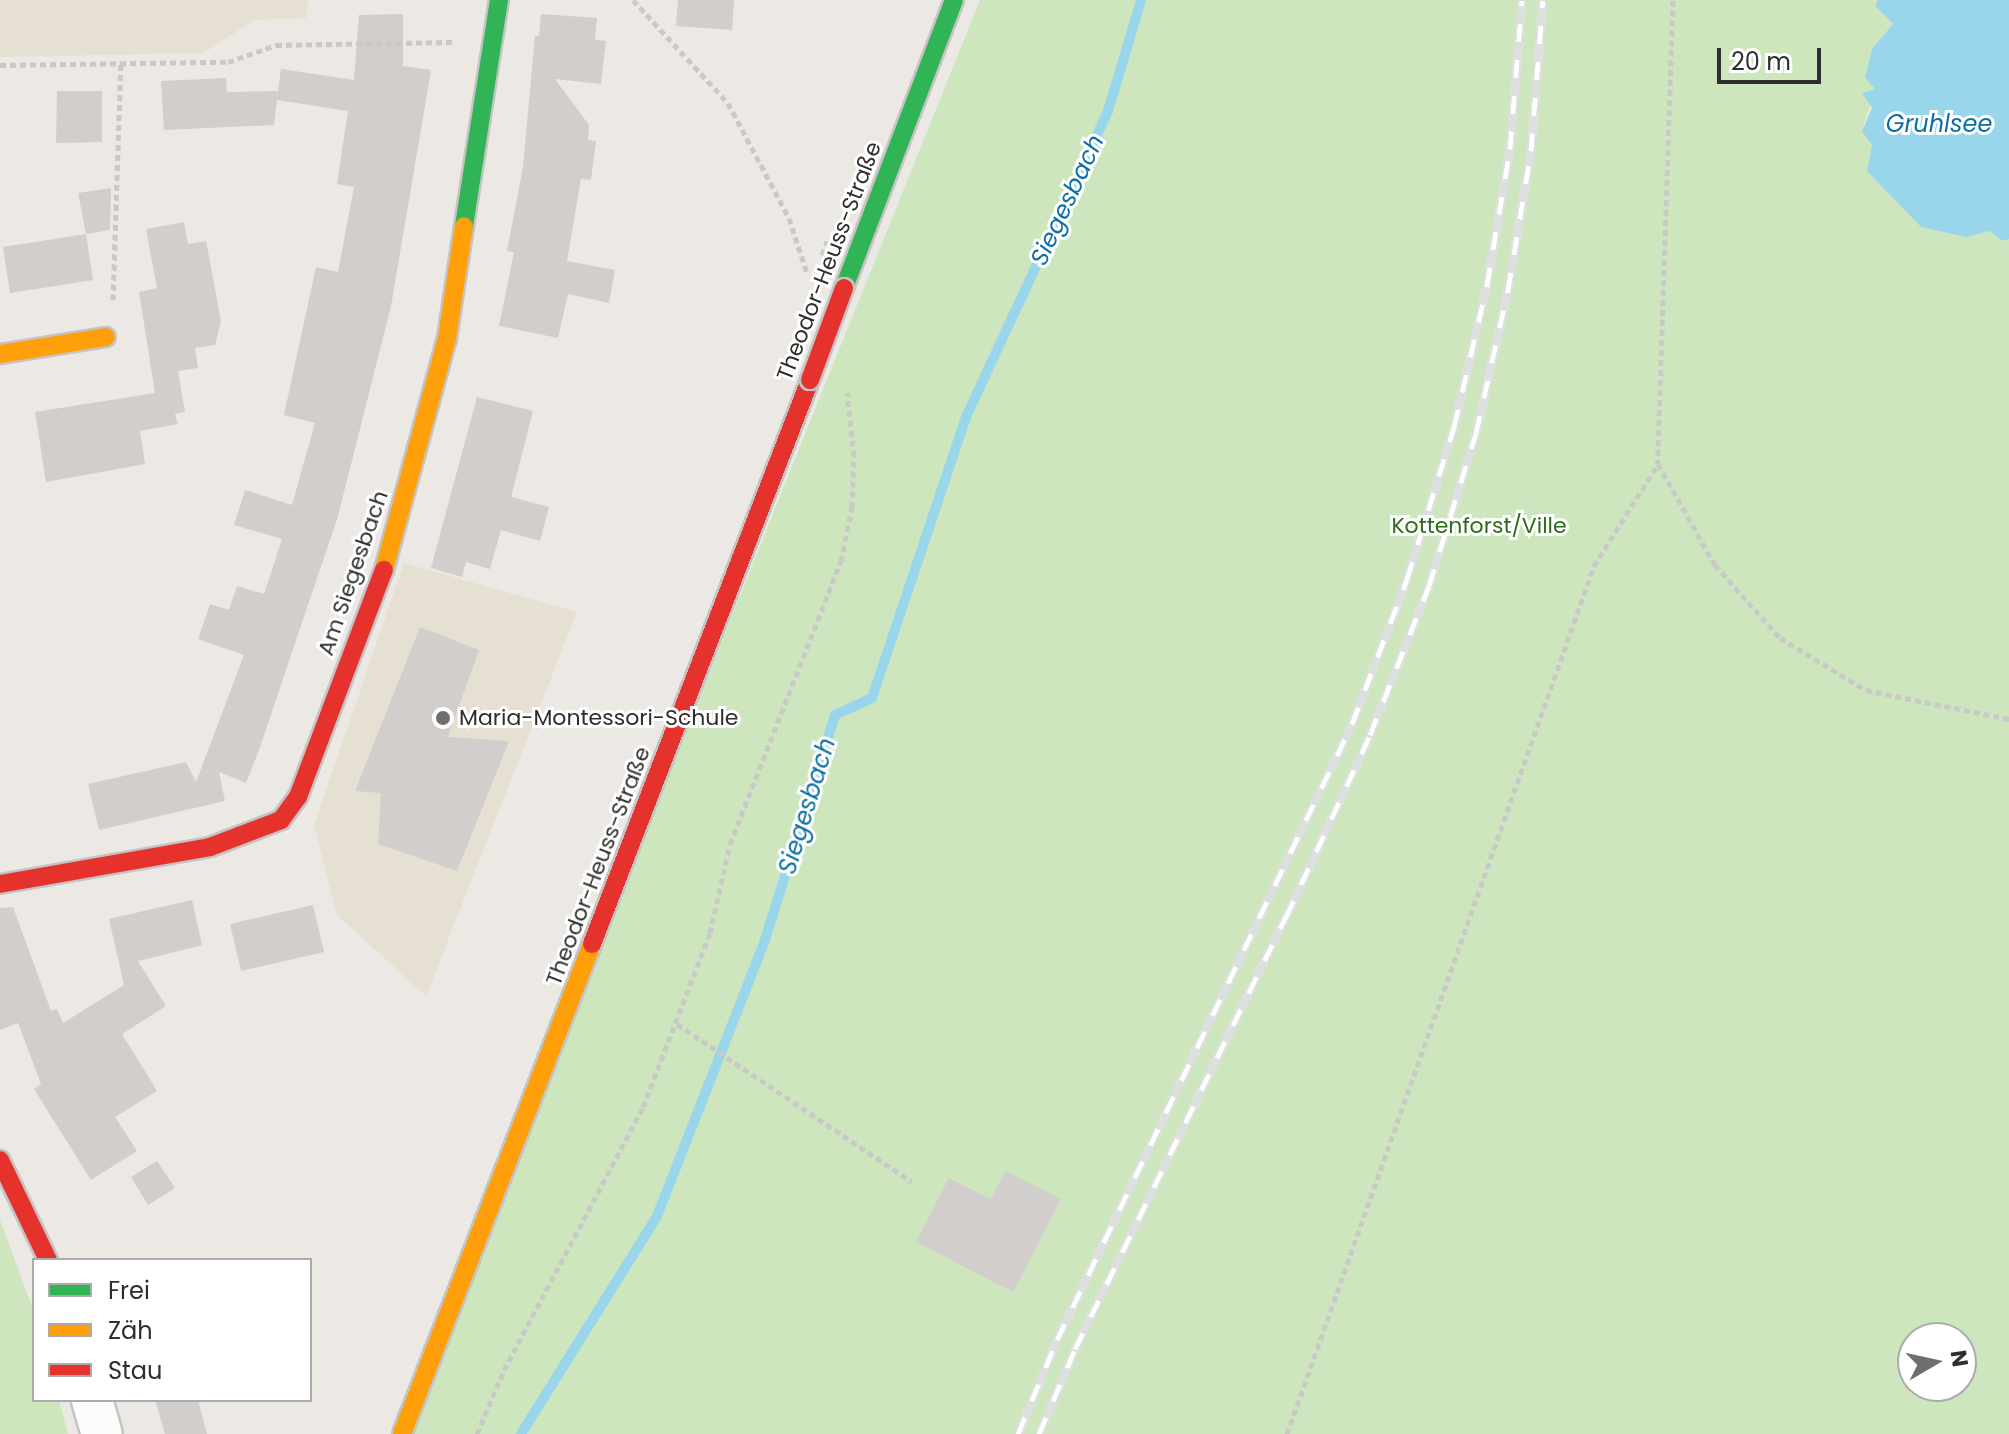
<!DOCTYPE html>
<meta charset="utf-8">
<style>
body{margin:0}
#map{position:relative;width:2009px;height:1434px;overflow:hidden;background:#ece8e4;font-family:Poppins,sans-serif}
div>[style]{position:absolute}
.education>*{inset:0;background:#e6e0d3}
.green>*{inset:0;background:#cee6be}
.water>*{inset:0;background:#99d6ec}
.stream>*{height:10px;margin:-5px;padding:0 5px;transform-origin:5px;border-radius:5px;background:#99d6ec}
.building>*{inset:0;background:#d1cecb}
.path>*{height:5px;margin-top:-2.5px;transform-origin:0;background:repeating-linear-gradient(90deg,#c9c9c8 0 6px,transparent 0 10px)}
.roads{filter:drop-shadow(2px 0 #c5c4c5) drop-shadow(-2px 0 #c5c4c5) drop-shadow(0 2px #c5c4c5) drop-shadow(0 -2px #c5c4c5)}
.street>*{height:40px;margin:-20px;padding:0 20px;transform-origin:20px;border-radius:20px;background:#fcfcfb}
.fast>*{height:18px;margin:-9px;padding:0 9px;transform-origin:9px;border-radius:9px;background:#30b455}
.slow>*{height:18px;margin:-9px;padding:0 9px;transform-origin:9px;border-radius:9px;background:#ff9f0a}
.jam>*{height:18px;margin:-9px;padding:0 9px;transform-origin:9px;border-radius:9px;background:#e5322d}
.rail>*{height:9px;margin-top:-4.5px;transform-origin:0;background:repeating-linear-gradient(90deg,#fff 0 18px,#dfdfe1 0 36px);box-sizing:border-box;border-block:2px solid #dfdfe1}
.path-bridge>*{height:5px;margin-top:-2.5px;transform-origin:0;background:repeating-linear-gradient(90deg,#c9c9c8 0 6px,transparent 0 10px)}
.bridges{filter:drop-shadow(2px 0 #c5c4c5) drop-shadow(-2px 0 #c5c4c5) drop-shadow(0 2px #c5c4c5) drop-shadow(0 -2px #c5c4c5)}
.jam-bridge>*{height:18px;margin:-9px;padding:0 9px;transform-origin:9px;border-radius:9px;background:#e5322d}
.dots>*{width:22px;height:22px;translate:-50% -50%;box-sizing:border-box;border:4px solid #fff;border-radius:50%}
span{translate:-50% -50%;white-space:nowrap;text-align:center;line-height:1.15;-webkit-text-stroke:6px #fff;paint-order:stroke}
.street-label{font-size:22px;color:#2e2e2e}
.park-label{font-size:22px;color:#2c6e1b}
.poi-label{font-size:22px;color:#2e2e2e}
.left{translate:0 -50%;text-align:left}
.water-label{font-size:24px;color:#0d6fa3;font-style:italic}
.legend{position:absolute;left:32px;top:1258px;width:280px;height:144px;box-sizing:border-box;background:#fff;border:2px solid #ababab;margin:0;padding:10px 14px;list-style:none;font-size:24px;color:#2e2e2e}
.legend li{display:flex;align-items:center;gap:16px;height:40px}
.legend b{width:40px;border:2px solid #ababab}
.north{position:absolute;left:1897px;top:1322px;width:80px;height:80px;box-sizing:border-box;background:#fff;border:2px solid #ababab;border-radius:50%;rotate:81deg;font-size:22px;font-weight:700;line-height:32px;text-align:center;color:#2e2e2e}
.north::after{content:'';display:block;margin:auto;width:28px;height:36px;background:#706f6e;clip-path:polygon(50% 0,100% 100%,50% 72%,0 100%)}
.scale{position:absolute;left:1717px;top:48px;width:104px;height:36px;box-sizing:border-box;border:4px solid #2e2e2e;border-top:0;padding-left:10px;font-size:24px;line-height:28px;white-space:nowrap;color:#2e2e2e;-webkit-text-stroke:6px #fff;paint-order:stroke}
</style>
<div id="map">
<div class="education">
<div style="clip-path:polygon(0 0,308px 0,306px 18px,254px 20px,204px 53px,0 57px)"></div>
<div style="clip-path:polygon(404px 563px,577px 612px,426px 996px,337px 915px,314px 825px)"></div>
</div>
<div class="green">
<div style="clip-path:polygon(evenodd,980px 0,1878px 0,1875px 6px,1893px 24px,1872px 49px,1865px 77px,1876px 89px,1862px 130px,1966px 237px,1990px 231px,2002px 241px,2009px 239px,2009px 1434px,402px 1434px,980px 0,1913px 1338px,1961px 1338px,1961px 1386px,1913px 1386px,1913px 1338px)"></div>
<div style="clip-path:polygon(0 1220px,34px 1312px,34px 1400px,59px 1400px,68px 1434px,0 1434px)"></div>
</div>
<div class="water">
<div style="clip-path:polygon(1878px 0,2009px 0,2009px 239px,2002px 241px,1990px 231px,1966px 237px,1921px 227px,1867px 171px,1872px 145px,1862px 131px,1872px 108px,1862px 93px,1875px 89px,1865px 77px,1872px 49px,1893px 24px,1875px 6px)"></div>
</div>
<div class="stream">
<div style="left:521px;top:1434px;width:257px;rotate:-58deg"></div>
<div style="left:657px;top:1216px;width:296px;rotate:-68.6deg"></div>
<div style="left:765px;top:940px;width:236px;rotate:-72.7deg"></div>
<div style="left:835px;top:715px;width:41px;rotate:-24.7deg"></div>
<div style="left:872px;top:698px;width:296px;rotate:-71.5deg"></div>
<div style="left:966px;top:417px;width:337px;rotate:-65.1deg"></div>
<div style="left:1108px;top:111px;width:116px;rotate:-73.4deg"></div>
</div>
<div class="building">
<div style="clip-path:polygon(678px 0,734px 0,732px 30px,676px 26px)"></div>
<div style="clip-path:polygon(403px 14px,403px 66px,431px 70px,391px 306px,338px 516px,259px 750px,246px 783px,219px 772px,225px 801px,99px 830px,88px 784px,186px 762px,196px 782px,244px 655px,198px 639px,210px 604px,229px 610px,237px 586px,264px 594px,282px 539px,234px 525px,245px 490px,292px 505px,315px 423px,284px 415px,316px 267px,338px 272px,354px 187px,337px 184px,348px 111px,277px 100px,274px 125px,164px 130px,161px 81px,226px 78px,227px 92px,278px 91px,281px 69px,354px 80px,359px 15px)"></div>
<div style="clip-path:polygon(541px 14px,597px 18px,595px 40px,606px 41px,601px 84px,555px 79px,589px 125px,588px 140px,596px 141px,591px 180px,581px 179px,567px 261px,615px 270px,609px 303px,568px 294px,558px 338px,499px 326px,514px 252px,507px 251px,523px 167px,535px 36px,539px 36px)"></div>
<div style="clip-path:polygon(57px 91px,102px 91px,102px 142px,56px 143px)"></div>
<div style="clip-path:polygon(111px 188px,110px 230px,86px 234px,93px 280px,10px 293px,3px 247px,86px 234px,78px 193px)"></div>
<div style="clip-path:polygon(184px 222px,188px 244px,206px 241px,221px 321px,215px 345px,195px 348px,198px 368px,178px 371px,185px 412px,175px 414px,178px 424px,140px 431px,145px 464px,46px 482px,35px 412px,155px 393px,139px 292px,157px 288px,146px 229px)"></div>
<div style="clip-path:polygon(477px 397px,533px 411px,511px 497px,549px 507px,540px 541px,501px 530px,490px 569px,466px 562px,462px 577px,431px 568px)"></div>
<div style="clip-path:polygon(420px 627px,479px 650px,448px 737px,509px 741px,457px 871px,378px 844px,381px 793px,355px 791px)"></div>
<div style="clip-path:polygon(192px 900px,202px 945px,138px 961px,166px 1006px,122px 1034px,157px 1091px,115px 1117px,137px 1151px,91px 1180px,34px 1089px,41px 1084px,18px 1023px,0 1030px,0 908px,13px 907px,51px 1011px,57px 1009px,63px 1023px,124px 985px,109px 919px)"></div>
<div style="clip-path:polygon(313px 905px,324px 952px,241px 971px,230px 924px)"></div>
<div style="clip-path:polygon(157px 1161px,175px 1188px,148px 1205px,131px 1177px)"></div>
<div style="clip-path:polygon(1005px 1171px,1061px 1199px,1013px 1292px,916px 1242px,949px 1178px,991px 1199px)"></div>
<div style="clip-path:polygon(155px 1400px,198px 1400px,207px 1434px,165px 1434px)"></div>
</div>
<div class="path">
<div style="left:633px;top:0;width:140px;rotate:47.3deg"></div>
<div style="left:728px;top:103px;width:130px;rotate:62.1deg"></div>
<div style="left:789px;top:218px;width:58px;rotate:71.9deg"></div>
<div style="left:1673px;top:0;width:464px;rotate:91.9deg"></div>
<div style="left:1658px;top:464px;width:116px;rotate:60.6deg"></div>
<div style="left:1715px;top:565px;width:98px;rotate:48.3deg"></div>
<div style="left:1780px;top:638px;width:100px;rotate:31.2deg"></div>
<div style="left:1866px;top:690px;width:146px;rotate:11.5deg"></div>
<div style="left:0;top:65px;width:228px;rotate:-0.8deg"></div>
<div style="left:228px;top:62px;width:51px;rotate:-19.5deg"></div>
<div style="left:276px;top:45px;width:176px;rotate:-1deg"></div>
<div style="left:113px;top:300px;width:238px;rotate:-88.1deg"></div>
<div style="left:677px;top:1024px;width:283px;rotate:33.9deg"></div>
<div style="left:477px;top:1434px;width:69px;rotate:-67.1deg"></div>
<div style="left:504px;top:1370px;width:297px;rotate:-62.1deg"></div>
<div style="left:643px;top:1107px;width:186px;rotate:-68.9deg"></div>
<div style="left:710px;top:933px;width:91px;rotate:-77.3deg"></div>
<div style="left:730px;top:844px;width:304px;rotate:-68.6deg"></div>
<div style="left:841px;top:561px;width:55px;rotate:-78.5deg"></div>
<div style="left:852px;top:507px;width:51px;rotate:-87.8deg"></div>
<div style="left:854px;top:456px;width:64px;rotate:-96.2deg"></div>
<div style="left:1287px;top:1434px;width:921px;rotate:-70.52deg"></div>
<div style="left:1594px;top:566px;width:120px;rotate:-57.9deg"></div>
</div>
<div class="roads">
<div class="street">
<div style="left:92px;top:1400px;width:35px;rotate:74deg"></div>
</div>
<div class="fast">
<div style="left:464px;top:226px;width:229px;rotate:-81.2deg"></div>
<div style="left:844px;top:288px;width:308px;rotate:-69.1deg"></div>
</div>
<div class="slow">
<div style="left:0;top:354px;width:107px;rotate:-9.1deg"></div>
<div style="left:384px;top:570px;width:240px;rotate:-74.8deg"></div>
<div style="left:447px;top:338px;width:113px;rotate:-81.4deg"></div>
<div style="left:402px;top:1434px;width:526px;rotate:-68.81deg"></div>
</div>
<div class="jam">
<div style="left:0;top:884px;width:213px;rotate:-10deg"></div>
<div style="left:210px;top:847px;width:76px;rotate:-20.8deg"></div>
<div style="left:281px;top:820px;width:29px;rotate:-54deg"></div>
<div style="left:298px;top:797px;width:243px;rotate:-69.3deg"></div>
<div style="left:592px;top:944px;width:605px;rotate:-68.87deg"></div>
<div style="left:0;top:1160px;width:111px;rotate:64.4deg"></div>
</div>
</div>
<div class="rail">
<div style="left:1018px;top:1434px;width:102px;rotate:-67.5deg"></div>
<div style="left:1057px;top:1340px;width:683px;rotate:-64.41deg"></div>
<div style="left:1352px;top:724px;width:155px;rotate:-69.2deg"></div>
<div style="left:1407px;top:579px;width:159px;rotate:-72.8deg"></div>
<div style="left:1454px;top:427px;width:146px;rotate:-76.9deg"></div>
<div style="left:1487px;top:285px;width:138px;rotate:-80.4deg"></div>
<div style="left:1510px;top:149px;width:149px;rotate:-85.4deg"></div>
<div style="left:1039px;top:1434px;width:92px;rotate:-67deg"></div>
<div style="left:1075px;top:1349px;width:481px;rotate:-64deg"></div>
<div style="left:1286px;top:917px;width:200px;rotate:-65.2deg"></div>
<div style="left:1370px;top:735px;width:160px;rotate:-68.4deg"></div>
<div style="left:1429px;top:586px;width:160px;rotate:-72.9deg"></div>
<div style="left:1476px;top:433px;width:147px;rotate:-77.4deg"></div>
<div style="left:1508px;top:290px;width:141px;rotate:-80.6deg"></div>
<div style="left:1531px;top:151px;width:151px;rotate:-85.5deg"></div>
</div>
<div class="path-bridge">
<div style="left:822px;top:255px;width:15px;rotate:-70deg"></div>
</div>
<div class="bridges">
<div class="jam-bridge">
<div style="left:810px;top:380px;width:98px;rotate:-69.7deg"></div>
</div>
</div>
<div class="dots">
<div style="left:443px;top:718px;background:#706f6e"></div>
</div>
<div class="street-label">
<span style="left:829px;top:261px;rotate:-69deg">Theodor-Heuss-Straße</span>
<span style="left:353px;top:573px;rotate:-71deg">Am Siegesbach</span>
<span style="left:598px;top:866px;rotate:-69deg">Theodor-Heuss-Straße</span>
</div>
<div class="park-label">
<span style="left:1479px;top:526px">Kottenforst/Ville</span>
</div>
<div class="poi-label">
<span class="left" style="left:459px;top:718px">Maria-Montessori-Schule</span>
</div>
<div class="water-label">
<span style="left:1939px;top:124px">Gruhlsee</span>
<span style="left:1067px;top:200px;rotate:-65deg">Siegesbach</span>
<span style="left:807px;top:806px;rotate:-73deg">Siegesbach</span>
</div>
<ul class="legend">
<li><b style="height:10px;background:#30b455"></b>Frei</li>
<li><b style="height:10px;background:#ff9f0a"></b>Zäh</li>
<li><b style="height:10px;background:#e5322d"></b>Stau</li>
</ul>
<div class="north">N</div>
<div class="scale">20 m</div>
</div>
